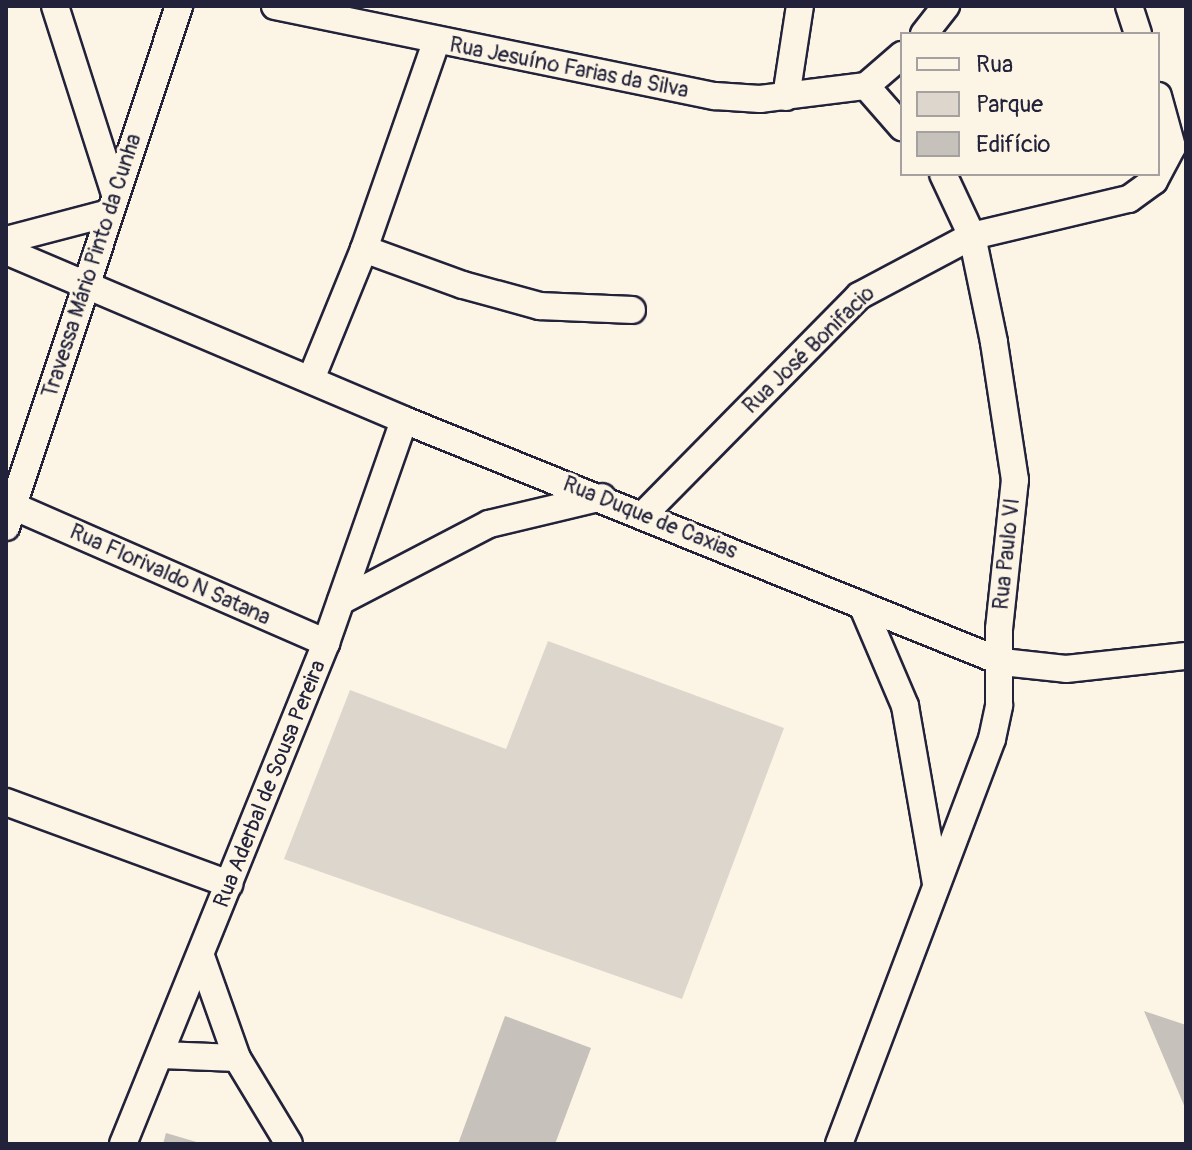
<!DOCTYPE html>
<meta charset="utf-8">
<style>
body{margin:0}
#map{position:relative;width:1192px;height:1150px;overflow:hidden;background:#fcf5e5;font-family:Pangolin,sans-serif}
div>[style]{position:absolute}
.green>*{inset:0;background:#dcd6cc}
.building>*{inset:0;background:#c6c1bb}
.roads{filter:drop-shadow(2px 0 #22223b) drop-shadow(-2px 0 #22223b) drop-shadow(0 2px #22223b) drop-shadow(0 -2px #22223b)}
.minor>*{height:26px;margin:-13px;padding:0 13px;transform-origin:13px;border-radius:13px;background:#fcf5e5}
span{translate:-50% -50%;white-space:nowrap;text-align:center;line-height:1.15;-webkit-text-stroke:6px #fcf5e5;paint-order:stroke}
.street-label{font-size:22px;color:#22223b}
.frame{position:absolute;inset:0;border:8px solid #22223b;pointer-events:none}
.legend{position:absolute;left:900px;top:32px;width:260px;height:144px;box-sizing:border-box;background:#fcf5e5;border:2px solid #a5a1a1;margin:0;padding:10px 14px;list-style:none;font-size:24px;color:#22223b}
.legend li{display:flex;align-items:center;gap:16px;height:40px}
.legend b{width:40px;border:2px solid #a5a1a1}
</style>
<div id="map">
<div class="green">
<div style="clip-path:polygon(548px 641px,784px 728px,682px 999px,284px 859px,350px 690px,506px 749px)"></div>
</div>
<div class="building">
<div style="clip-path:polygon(1144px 1011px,1186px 1025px,1186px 1110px)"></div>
<div style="clip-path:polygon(505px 1016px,591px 1048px,555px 1144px,458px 1144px)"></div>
<div style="clip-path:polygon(166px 1133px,200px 1143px,200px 1144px,163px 1144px)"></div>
</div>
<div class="roads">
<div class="minor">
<div style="left:55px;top:6px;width:197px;rotate:72.3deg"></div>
<div style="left:275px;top:6px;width:449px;rotate:11.6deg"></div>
<div style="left:715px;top:96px;width:45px;rotate:3.8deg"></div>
<div style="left:760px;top:99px;width:107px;rotate:-7deg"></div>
<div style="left:1129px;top:6px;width:29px;rotate:72deg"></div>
<div style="left:924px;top:34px;width:36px;rotate:-52deg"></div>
<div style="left:866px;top:86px;width:55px;rotate:48.7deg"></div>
<div style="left:866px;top:86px;width:48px;rotate:-40.7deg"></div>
<div style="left:786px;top:97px;width:92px;rotate:-81.3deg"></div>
<div style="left:6px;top:240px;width:106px;rotate:-14.7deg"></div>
<div style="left:364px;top:249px;width:219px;rotate:-70.8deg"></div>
<div style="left:6px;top:251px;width:432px;rotate:23deg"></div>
<div style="left:404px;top:420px;width:645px;rotate:22.03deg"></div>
<div style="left:1002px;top:662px;width:64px;rotate:6.2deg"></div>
<div style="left:1066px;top:669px;width:121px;rotate:-6.2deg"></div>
<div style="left:311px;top:379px;width:140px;rotate:-67.8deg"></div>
<div style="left:364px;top:249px;width:105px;rotate:20deg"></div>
<div style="left:463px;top:285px;width:80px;rotate:15.3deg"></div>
<div style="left:540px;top:306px;width:92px;rotate:2.5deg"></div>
<div style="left:13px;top:506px;width:342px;rotate:23.6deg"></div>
<div style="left:644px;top:514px;width:306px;rotate:-45.4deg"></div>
<div style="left:859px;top:296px;width:128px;rotate:-28deg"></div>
<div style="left:972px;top:236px;width:161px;rotate:-13.3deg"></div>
<div style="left:1129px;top:199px;width:31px;rotate:-36deg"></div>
<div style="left:1154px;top:181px;width:38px;rotate:-62deg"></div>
<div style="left:1172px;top:147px;width:53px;rotate:-105.4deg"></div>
<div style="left:6px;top:527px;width:549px;rotate:-71.63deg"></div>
<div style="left:341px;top:601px;width:167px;rotate:-27.5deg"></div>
<div style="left:489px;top:524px;width:116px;rotate:-13.4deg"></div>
<div style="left:862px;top:605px;width:110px;rotate:66.9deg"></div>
<div style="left:905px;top:706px;width:180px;rotate:80.1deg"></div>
<div style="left:6px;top:802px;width:238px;rotate:20.2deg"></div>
<div style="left:202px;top:959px;width:105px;rotate:70.5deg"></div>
<div style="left:237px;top:1058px;width:100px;rotate:58.8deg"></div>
<div style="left:161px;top:1055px;width:76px;rotate:2.3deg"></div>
<div style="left:123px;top:1144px;width:541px;rotate:-67.94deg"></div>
<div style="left:326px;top:643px;width:236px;rotate:-70.7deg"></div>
<div style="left:839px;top:1144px;width:433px;rotate:-69.3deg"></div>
<div style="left:992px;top:739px;width:35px;rotate:-78deg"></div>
<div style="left:999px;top:705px;width:76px;rotate:-90deg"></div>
<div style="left:999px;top:629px;width:150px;rotate:-83.9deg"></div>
<div style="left:1015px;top:480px;width:140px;rotate:-98.7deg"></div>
<div style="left:994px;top:342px;width:108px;rotate:-101.7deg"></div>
<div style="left:972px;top:236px;width:68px;rotate:-115.1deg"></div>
</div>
</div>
<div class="street-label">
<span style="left:569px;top:68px;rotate:11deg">Rua Jesuíno Farias da Silva</span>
<span style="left:92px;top:266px;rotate:-72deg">Travessa Mário Pinto da Cunha</span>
<span style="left:809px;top:350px;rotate:-44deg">Rua José Bonifacio</span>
<span style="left:650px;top:518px;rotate:22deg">Rua Duque de Caxias</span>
<span style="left:1007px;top:554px;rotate:-84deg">Rua Paulo VI</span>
<span style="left:170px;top:575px;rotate:24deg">Rua Florivaldo N Satana</span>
<span style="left:270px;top:784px;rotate:-68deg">Rua Aderbal de Sousa Pereira</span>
</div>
<div class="frame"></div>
<ul class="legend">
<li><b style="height:10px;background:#fcf5e5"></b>Rua</li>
<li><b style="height:22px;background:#dcd6cc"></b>Parque</li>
<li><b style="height:22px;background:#c6c1bb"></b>Edifício</li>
</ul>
</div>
